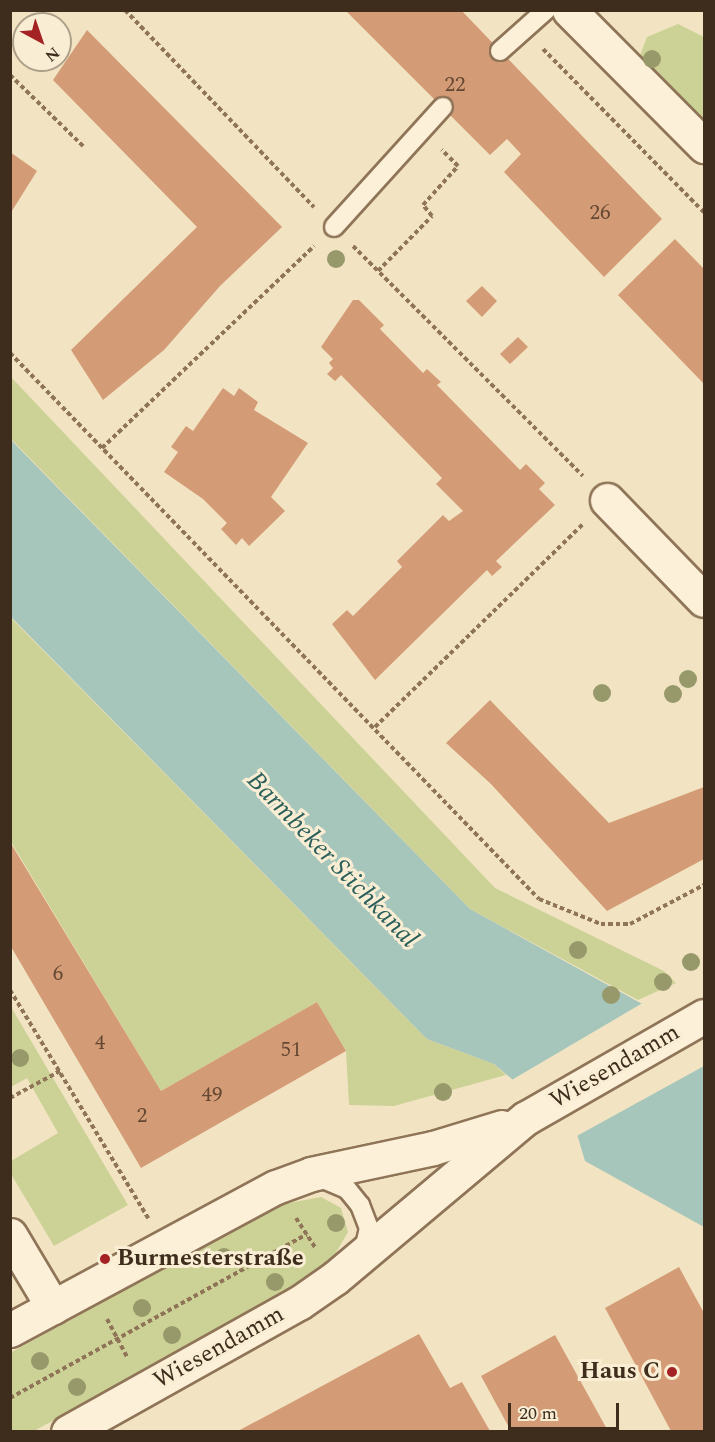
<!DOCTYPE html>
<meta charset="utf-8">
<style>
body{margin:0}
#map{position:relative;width:715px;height:1442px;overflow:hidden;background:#f2e4c3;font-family:Spectral,serif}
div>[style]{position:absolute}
.green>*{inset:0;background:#ccd296}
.water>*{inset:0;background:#a6c5bb}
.pier>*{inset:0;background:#f2e4c3}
.building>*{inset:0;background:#d49c76}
.path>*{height:4px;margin-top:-2px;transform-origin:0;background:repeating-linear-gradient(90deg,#8f7458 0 4.5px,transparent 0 7.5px)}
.roads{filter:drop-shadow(2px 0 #8f7458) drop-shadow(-2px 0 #8f7458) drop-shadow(0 2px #8f7458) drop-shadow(0 -2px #8f7458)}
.service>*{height:18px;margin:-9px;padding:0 9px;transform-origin:9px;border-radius:9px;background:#fcf1d8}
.minor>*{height:33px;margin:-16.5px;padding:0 16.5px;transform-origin:16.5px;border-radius:16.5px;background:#fcf1d8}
.tertiary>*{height:33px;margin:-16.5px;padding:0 16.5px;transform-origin:16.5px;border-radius:16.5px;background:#fcf1d8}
.secondary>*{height:33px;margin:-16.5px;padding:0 16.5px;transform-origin:16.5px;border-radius:16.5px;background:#fcf1d8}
.trees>*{width:18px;height:18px;margin:-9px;border-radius:50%;background:#98996a}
.dots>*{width:16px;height:16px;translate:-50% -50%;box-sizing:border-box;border:3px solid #f9eed4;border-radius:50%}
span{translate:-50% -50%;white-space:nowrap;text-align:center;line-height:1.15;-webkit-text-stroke:6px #f9eed4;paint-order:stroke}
.number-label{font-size:21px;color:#644833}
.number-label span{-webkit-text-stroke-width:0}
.street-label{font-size:24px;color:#3e2c1d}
.poi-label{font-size:24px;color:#3e2c1d;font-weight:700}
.left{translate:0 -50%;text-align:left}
.right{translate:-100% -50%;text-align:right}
.water-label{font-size:26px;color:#2b5f5b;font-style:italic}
.frame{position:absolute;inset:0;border:12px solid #3e2c1d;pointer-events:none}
.north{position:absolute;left:12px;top:12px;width:60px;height:60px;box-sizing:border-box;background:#f9eed4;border:2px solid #aea08b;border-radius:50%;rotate:140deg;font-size:16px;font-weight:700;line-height:24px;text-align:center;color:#3e2c1d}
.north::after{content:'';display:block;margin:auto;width:21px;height:27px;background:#a42124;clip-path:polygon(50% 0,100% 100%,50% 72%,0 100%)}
.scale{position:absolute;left:508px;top:1403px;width:111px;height:27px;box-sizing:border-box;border:3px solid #3e2c1d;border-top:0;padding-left:8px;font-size:18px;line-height:21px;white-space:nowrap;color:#3e2c1d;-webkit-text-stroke:4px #f9eed4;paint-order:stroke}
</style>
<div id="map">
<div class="green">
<div style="clip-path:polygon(678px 24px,704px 37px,704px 125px,638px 61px,647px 37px)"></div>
<div style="clip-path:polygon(10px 376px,495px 888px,664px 971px,676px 983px,638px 1000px,470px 909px,11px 439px)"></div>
<div style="clip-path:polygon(10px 617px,427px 1039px,494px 1064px,506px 1075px,394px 1106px,349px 1105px,346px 1051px,317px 1002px,161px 1091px,11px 842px)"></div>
<div style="clip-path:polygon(11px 1007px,128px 1205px,54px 1246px,11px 1174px,11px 1161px,58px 1133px,27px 1078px,11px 1087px)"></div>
<div style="clip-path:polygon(321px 1197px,341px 1208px,348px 1232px,331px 1261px,300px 1286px,34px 1431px,11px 1431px,10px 1353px,278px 1205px)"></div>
</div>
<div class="water">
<div style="clip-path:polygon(10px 439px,470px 909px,704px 1038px,704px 1227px,585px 1161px,577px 1134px,494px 1064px,427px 1039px,11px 617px)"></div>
</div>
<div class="pier">
<div style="clip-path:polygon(646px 1001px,704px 1035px,704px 1066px,575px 1137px,510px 1081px)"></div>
</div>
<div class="building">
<div style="clip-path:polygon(345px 10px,461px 10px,662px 219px,604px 277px,504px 172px,521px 154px,507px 139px,490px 155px)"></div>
<div style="clip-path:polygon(87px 30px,282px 227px,220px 286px,164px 350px,103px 400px,71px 350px,197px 227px,53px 80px)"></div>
<div style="clip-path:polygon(10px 152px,37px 171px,10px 214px)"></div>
<div style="clip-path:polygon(675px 239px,704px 269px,704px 384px,618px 295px)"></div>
<div style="clip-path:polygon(482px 286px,497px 301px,482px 317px,466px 301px)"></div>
<div style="clip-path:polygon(353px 300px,359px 300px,384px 325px,380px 329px,423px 373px,427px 369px,441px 382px,437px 385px,520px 470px,526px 464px,545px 483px,539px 489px,555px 505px,496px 561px,502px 567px,492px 576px,487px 570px,375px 680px,332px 624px,347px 610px,353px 616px,402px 567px,397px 561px,443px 515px,449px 521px,463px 511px,436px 484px,442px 478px,341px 375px,335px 381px,327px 374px,333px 368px,329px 363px,333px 359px,321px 347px)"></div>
<div style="clip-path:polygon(518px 337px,528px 347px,510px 364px,500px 354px)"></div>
<div style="clip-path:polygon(223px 388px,234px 396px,239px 388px,258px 402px,254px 410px,308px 443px,271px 497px,285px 511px,249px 546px,242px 538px,236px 545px,221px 529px,227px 523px,203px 499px,164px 472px,178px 452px,171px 447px,186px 426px,193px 431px)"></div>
<div style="clip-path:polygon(490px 700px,609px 823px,704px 787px,704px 859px,607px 911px,491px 784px,446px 743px)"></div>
<div style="clip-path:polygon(10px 842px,161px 1091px,317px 1002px,346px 1051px,141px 1168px,10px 945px)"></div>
<div style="clip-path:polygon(679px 1267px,704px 1313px,704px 1431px,671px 1431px,605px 1308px)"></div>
<div style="clip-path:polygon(419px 1334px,450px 1388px,462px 1382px,490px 1431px,238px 1431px)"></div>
<div style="clip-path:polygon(555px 1335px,608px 1431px,511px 1431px,481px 1376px)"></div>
</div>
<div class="path">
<div style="left:125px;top:10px;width:273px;rotate:46.2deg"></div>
<div style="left:543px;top:49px;width:229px;rotate:45.4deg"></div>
<div style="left:10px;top:75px;width:102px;rotate:44.2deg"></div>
<div style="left:353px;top:246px;width:325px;rotate:45deg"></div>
<div style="left:378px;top:271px;width:77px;rotate:-45.5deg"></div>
<div style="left:432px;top:216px;width:14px;rotate:-129deg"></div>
<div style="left:423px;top:205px;width:52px;rotate:-48.1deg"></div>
<div style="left:458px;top:166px;width:23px;rotate:-135deg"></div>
<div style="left:10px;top:353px;width:760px;rotate:45.91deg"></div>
<div style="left:539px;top:899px;width:67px;rotate:22deg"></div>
<div style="left:601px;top:924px;width:29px"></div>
<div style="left:630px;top:924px;width:84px;rotate:-27.8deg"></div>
<div style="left:102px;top:448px;width:293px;rotate:-43.6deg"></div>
<div style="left:375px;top:727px;width:291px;rotate:-44.3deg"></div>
<div style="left:10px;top:990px;width:267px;rotate:58.8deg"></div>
<div style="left:10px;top:1098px;width:57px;rotate:-28.4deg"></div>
<div style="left:296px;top:1218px;width:35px;rotate:57deg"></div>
<div style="left:107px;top:1319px;width:43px;rotate:62.2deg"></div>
<div style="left:10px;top:1398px;width:339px;rotate:-28.9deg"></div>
</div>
<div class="roads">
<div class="service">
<div style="left:500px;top:51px;width:62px;rotate:-41.7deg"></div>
<div style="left:334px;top:227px;width:162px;rotate:-47.8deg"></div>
<div style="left:316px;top:1176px;width:34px;rotate:23deg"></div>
<div style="left:347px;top:1189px;width:21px;rotate:51deg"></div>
<div style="left:360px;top:1205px;width:25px;rotate:69deg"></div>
<div style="left:369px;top:1228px;width:23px;rotate:103deg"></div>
</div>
<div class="minor">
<div style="left:607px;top:500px;width:139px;rotate:45.9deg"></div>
<div style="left:10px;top:1235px;width:84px;rotate:59.2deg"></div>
</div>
<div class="tertiary">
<div style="left:10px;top:1330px;width:302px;rotate:-28.3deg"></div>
<div style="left:276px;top:1187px;width:37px;rotate:-20deg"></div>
<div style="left:311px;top:1174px;width:125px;rotate:-12deg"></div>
<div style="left:433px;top:1148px;width:72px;rotate:-16.9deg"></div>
<div style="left:68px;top:1432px;width:265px;rotate:-29.2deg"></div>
<div style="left:299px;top:1303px;width:44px;rotate:-34.8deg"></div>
<div style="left:335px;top:1278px;width:249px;rotate:-40deg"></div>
<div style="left:526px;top:1118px;width:205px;rotate:-29.8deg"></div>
</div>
<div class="secondary">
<div style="left:569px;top:10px;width:192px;rotate:45.2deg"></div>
</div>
</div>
<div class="trees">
<div style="left:652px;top:59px"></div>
<div style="left:336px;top:259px"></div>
<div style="left:688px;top:679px"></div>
<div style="left:602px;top:693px"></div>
<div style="left:673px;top:694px"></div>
<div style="left:578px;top:950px"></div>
<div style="left:691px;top:962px"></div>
<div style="left:663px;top:982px"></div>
<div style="left:611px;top:995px"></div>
<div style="left:20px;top:1058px"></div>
<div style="left:443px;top:1092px"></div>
<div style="left:336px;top:1223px"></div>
<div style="left:224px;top:1257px"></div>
<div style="left:275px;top:1282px"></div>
<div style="left:142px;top:1308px"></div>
<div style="left:172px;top:1335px"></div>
<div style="left:40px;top:1361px"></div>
<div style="left:77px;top:1387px"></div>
</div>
<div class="dots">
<div style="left:105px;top:1259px;background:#a42124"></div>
<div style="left:672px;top:1372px;background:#a42124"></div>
</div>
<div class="number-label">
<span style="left:455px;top:85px">22</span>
<span style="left:600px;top:213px">26</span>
<span style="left:58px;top:974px">6</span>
<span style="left:100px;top:1043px">4</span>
<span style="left:291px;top:1050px">51</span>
<span style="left:212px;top:1095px">49</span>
<span style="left:142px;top:1116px">2</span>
</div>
<div class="street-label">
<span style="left:615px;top:1067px;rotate:-30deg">Wiesendamm</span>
<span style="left:219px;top:1348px;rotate:-29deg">Wiesendamm</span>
</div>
<div class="poi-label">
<span class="left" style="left:117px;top:1259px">Burmesterstraße</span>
<span class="right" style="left:660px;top:1372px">Haus C</span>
</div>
<div class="water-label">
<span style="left:332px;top:860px;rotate:46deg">Barmbeker Stichkanal</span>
</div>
<div class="frame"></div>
<div class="north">N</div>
<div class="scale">20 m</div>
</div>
